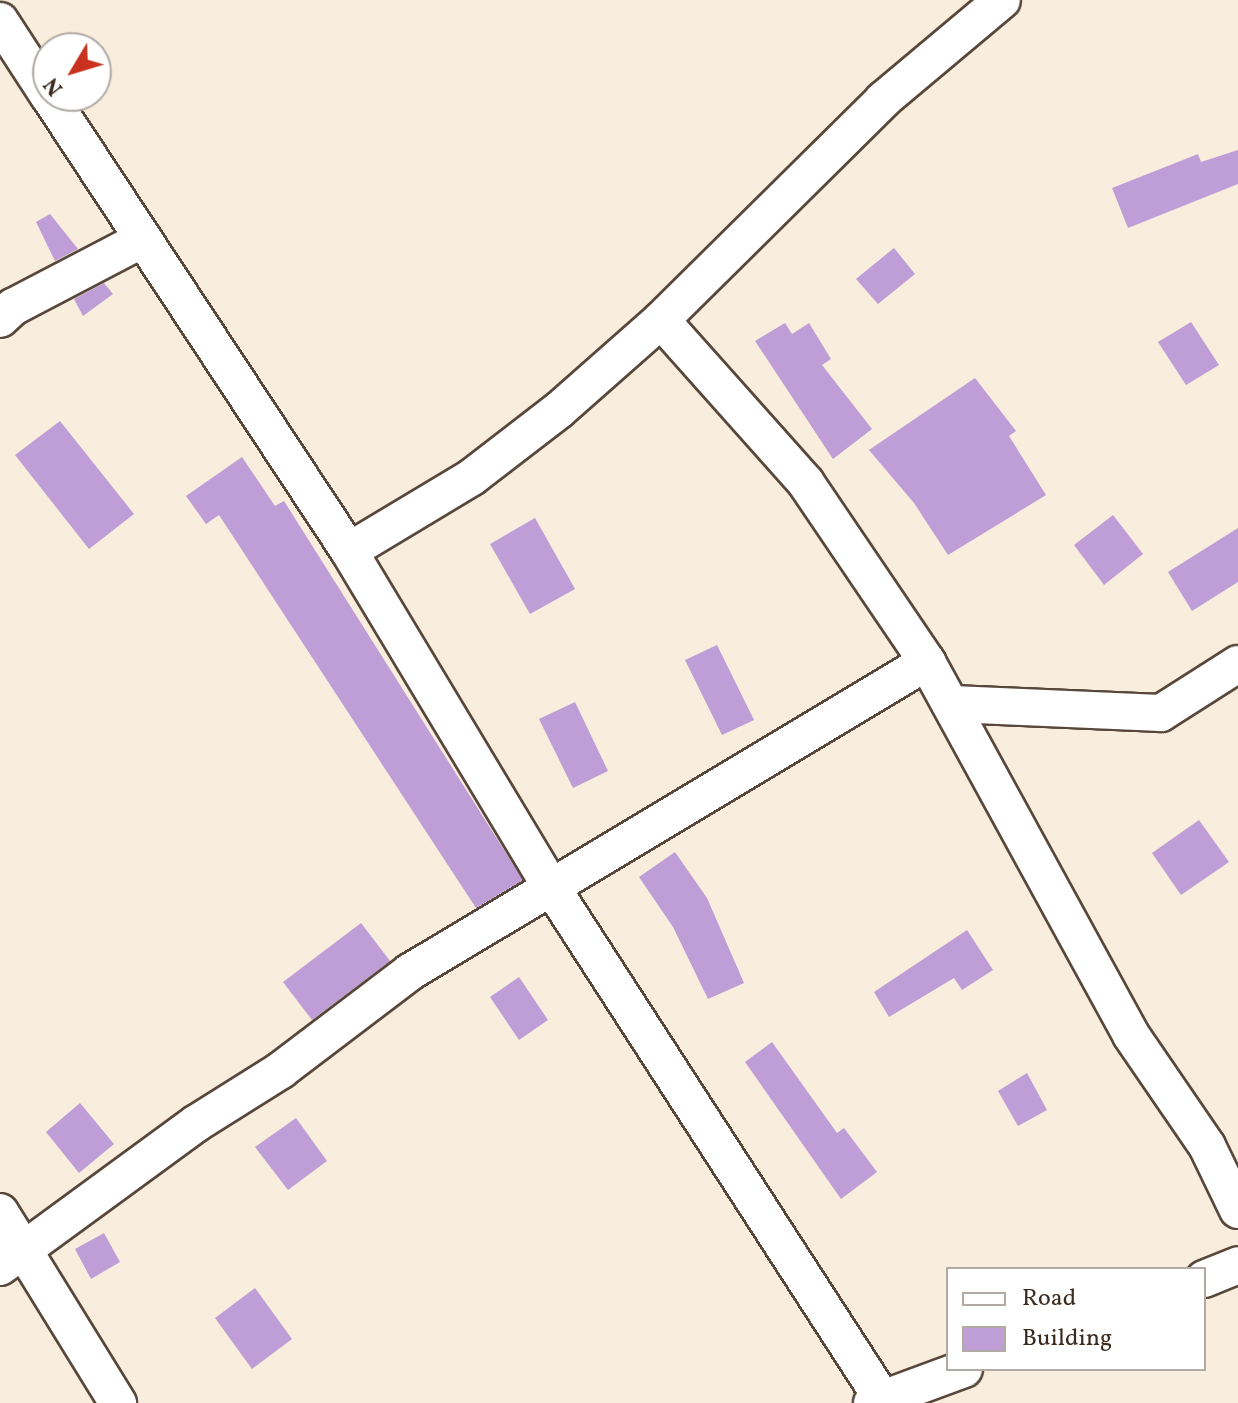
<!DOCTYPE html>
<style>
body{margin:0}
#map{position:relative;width:1238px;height:1403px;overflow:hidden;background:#f9eddd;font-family:Vollkorn,serif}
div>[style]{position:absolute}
.building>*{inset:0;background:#bf9dd6}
.roads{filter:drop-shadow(2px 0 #58473b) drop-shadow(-2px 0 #58473b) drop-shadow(0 2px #58473b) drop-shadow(0 -2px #58473b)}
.minor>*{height:36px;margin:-18px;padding:0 18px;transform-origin:18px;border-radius:18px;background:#fff}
span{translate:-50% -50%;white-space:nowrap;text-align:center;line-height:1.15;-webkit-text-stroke:7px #fff;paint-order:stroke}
.legend{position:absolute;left:946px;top:1267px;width:260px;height:104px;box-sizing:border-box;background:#fff;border:2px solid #b1aaa5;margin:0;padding:10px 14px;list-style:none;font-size:24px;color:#3b2a1e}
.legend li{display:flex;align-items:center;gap:16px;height:40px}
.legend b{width:40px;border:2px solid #b1aaa5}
.north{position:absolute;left:32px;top:32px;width:80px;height:80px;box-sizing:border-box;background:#fff;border:2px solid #b1aaa5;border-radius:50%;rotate:232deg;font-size:22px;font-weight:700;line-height:32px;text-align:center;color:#3b2a1e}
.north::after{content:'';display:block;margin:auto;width:28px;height:36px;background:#c8321e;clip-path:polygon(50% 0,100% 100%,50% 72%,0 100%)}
</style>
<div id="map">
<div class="building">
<div style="clip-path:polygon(1238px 150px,1238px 184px,1128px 228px,1112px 188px,1198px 154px,1201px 162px)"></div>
<div style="clip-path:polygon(50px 214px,78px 249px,55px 261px,36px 222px)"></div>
<div style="clip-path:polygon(894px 248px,915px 274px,878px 304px,856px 279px)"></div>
<div style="clip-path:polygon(104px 283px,113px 294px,83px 316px,74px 299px)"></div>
<div style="clip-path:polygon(1191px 322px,1219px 365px,1186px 385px,1158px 342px)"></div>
<div style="clip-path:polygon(785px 323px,792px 334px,809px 323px,831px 359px,822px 365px,872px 429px,833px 459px,755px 341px)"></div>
<div style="clip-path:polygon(975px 378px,1016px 431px,1009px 436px,1046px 495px,948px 555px,914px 503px,869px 450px)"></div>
<div style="clip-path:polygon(60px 421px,134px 514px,89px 549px,15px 455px)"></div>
<div style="clip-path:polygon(242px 457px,275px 506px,284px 501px,523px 880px,476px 908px,219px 515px,206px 524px,186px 496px)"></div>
<div style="clip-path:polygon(1113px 515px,1143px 554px,1104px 585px,1074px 545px)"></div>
<div style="clip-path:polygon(535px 518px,575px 589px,530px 614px,490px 544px)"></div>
<div style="clip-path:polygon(1238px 528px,1238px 582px,1192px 611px,1168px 572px)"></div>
<div style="clip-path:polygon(717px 645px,754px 720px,722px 735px,685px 660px)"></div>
<div style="clip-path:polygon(575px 702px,608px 771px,573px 788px,539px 719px)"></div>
<div style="clip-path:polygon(1199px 820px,1229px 862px,1181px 895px,1152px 853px)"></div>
<div style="clip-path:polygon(675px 852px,707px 898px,744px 983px,708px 999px,673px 927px,639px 877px)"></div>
<div style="clip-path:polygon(361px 923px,390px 961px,312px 1020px,283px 982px)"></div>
<div style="clip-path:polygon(967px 930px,993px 970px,962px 990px,954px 978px,889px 1017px,874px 992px)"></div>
<div style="clip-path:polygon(519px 977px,548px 1020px,519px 1040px,490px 997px)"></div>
<div style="clip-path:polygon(772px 1042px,837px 1133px,844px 1128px,877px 1172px,841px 1199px,745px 1062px)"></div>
<div style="clip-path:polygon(1027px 1073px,1047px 1110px,1018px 1126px,998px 1091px)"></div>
<div style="clip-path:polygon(80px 1103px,114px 1144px,79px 1173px,46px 1132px)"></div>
<div style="clip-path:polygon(296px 1118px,327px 1161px,288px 1190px,255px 1147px)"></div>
<div style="clip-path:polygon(104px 1233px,120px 1262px,91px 1279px,75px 1249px)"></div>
<div style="clip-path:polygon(255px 1288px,292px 1339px,252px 1369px,215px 1318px)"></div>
</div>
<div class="roads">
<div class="minor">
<div style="left:0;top:21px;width:88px;rotate:57deg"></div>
<div style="left:49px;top:96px;width:545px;rotate:56.6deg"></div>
<div style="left:349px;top:551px;width:390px;rotate:59deg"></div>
<div style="left:550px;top:885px;width:617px;rotate:57.11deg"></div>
<div style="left:0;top:319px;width:18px;rotate:-43deg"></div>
<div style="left:13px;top:307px;width:147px;rotate:-27.6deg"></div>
<div style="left:661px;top:320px;width:218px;rotate:48.3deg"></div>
<div style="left:806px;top:483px;width:216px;rotate:55.9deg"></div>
<div style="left:927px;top:662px;width:425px;rotate:61.3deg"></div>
<div style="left:1131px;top:1035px;width:135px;rotate:55.6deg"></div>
<div style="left:1207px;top:1146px;width:71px;rotate:64.2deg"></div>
<div style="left:349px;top:551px;width:144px;rotate:-31deg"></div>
<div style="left:472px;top:477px;width:110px;rotate:-37.6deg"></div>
<div style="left:559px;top:410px;width:136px;rotate:-41.4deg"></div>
<div style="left:661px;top:320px;width:313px;rotate:-44.7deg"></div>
<div style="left:883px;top:100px;width:155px;rotate:-40deg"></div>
<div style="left:953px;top:704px;width:208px;rotate:2.5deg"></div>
<div style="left:1161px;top:713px;width:91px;rotate:-32.5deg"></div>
<div style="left:0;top:1212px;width:225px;rotate:58.3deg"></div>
<div style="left:0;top:1267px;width:244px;rotate:-36.2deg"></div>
<div style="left:197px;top:1123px;width:99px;rotate:-32.2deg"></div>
<div style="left:281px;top:1070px;width:162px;rotate:-37.2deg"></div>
<div style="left:410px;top:972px;width:603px;rotate:-30.95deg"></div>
<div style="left:1204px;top:1279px;width:37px;rotate:-22deg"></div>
<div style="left:872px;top:1403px;width:98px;rotate:-20.3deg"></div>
</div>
</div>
<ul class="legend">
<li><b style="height:10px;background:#fff"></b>Road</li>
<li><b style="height:22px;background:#bf9dd6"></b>Building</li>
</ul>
<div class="north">N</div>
</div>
